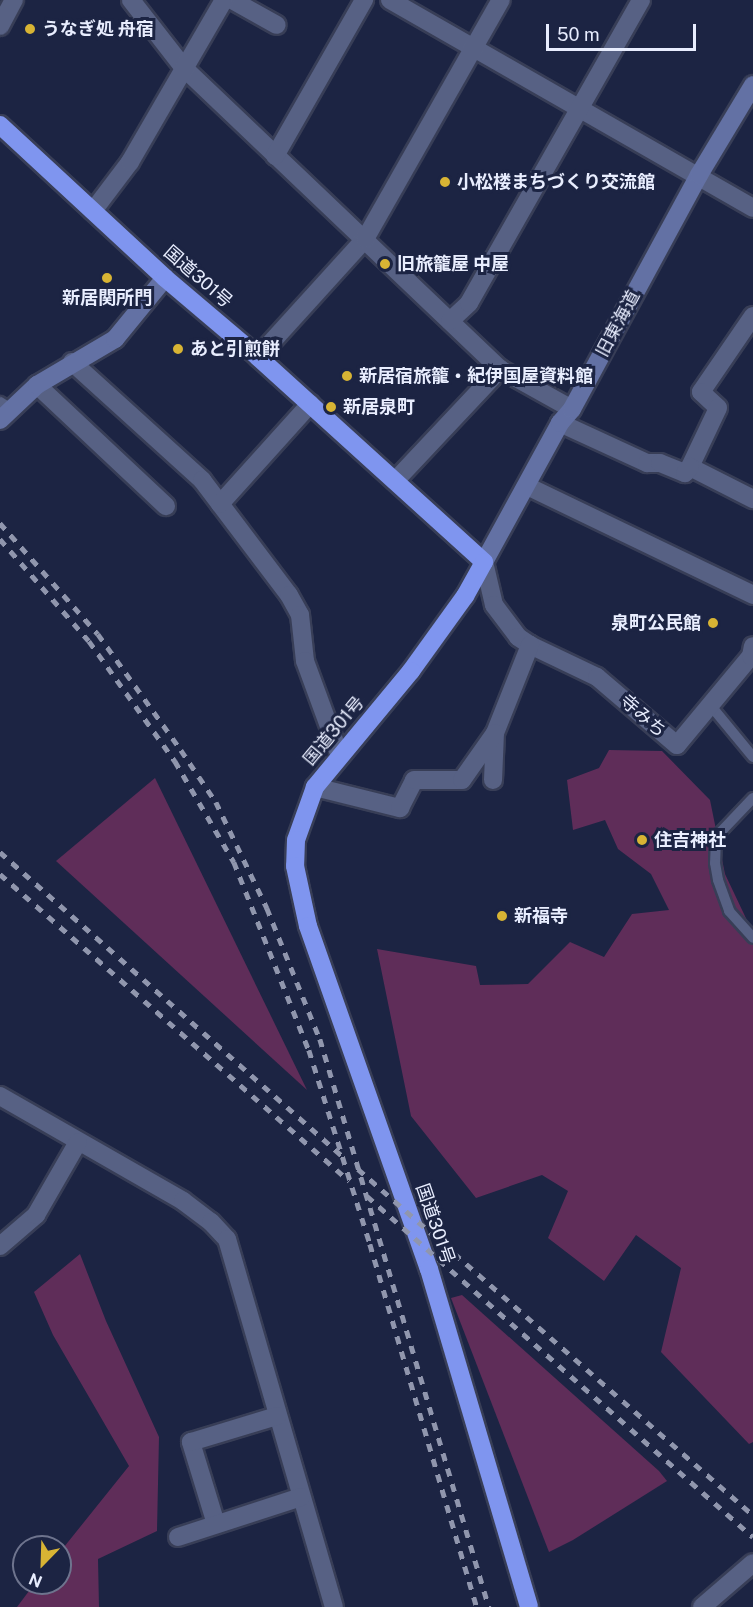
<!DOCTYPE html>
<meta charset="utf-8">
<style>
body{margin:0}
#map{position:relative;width:753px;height:1607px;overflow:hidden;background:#1c2443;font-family:"Public Sans","Noto Sans JP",sans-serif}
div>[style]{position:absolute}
.green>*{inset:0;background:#5f2d59}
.roads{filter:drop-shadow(2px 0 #383e57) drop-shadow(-2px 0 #383e57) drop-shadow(0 2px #383e57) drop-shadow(0 -2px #383e57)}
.lane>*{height:10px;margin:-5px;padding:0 5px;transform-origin:5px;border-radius:5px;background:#576184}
.street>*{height:18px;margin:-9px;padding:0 9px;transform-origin:9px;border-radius:9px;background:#576184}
.secondary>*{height:18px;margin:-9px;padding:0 9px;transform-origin:9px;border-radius:9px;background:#6371a4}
.highway>*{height:18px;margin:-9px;padding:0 9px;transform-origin:9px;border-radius:9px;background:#7f95ef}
.rail>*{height:4.5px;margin-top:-2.25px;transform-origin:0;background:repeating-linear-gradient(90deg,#9096ad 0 8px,transparent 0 16px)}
.dots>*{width:16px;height:16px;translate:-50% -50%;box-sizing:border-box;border:3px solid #1c2443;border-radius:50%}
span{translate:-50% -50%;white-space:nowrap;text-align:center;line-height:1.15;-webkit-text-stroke:6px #1c2443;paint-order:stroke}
.poi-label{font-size:18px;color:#e8edfe;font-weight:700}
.left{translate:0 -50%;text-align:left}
.right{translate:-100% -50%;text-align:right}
.street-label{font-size:18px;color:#e8edfe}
.north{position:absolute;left:12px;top:1535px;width:60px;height:60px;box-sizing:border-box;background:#1c2443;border:2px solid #6e748e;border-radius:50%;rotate:203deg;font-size:16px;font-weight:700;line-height:24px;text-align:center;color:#e8edfe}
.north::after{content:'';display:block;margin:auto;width:21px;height:27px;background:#d8b434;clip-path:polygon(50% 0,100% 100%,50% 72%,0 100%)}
.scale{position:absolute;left:546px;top:24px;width:150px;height:27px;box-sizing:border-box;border:3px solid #e8edfe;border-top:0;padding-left:8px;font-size:18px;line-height:21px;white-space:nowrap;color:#e8edfe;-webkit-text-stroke:4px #1c2443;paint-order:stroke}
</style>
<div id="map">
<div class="green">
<div style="clip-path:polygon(609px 750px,662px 751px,710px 800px,725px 874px,753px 933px,753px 1442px,749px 1444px,661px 1352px,681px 1268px,636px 1235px,604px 1281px,548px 1238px,568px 1191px,542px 1175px,476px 1198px,411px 1116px,377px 949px,476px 966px,480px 985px,528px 984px,570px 942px,604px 957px,632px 914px,669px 910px,651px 874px,618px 849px,605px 820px,573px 830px,567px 780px,599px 768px)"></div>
<div style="clip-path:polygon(155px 778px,307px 1090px,56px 861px)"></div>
<div style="clip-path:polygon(80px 1254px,106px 1321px,159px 1437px,157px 1531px,98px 1559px,99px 1607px,17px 1607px,35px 1583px,60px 1583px,60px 1552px,129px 1466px,53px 1335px,34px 1292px)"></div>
<div style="clip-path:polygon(462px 1295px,659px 1471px,667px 1481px,573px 1540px,549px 1552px,451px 1298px)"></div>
</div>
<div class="roads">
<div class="lane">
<div style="left:0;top:402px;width:13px;rotate:32deg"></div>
<div style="left:711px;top:706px;width:66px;rotate:50.5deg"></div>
<div style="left:753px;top:798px;width:54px;rotate:133.5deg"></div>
<div style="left:716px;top:837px;width:26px;rotate:92deg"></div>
<div style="left:715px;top:863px;width:17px;rotate:80deg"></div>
<div style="left:718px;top:880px;width:33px;rotate:70deg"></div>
<div style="left:729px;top:911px;width:36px;rotate:48deg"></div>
</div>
<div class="street">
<div style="left:131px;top:0;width:86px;rotate:52.1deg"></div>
<div style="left:184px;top:68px;width:436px;rotate:43.6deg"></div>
<div style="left:500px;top:369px;width:82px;rotate:29.1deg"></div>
<div style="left:232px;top:0;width:51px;rotate:29.1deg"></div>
<div style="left:390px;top:0;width:418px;rotate:29.8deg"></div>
<div style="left:0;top:26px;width:30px;rotate:-62deg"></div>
<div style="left:275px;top:156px;width:180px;rotate:-60.3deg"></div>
<div style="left:93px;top:211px;width:61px;rotate:-52.9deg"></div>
<div style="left:130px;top:162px;width:187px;rotate:-59.9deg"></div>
<div style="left:753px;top:316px;width:92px;rotate:124.4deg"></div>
<div style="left:701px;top:392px;width:23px;rotate:43deg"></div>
<div style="left:718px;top:408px;width:65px;rotate:115.4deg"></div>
<div style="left:690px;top:467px;width:71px;rotate:26.9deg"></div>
<div style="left:450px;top:321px;width:26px;rotate:-43deg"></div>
<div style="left:469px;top:303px;width:348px;rotate:-60.4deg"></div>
<div style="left:258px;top:357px;width:159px;rotate:-47.8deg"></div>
<div style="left:365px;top:239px;width:275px;rotate:-60.4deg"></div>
<div style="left:72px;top:362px;width:176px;rotate:42.2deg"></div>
<div style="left:202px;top:480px;width:144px;rotate:52.9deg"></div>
<div style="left:289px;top:595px;width:23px;rotate:61deg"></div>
<div style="left:300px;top:615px;width:46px;rotate:83.8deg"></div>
<div style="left:305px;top:661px;width:101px;rotate:69.8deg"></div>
<div style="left:37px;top:385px;width:177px;rotate:43.2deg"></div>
<div style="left:560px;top:423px;width:96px;rotate:24.7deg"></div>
<div style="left:647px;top:463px;width:13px"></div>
<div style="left:660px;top:463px;width:27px;rotate:22deg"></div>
<div style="left:685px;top:473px;width:8px;rotate:-50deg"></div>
<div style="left:395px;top:481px;width:154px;rotate:-46.8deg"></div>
<div style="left:527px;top:486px;width:251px;rotate:25.7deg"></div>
<div style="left:220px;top:504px;width:135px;rotate:-48deg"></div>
<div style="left:484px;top:562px;width:44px;rotate:76.9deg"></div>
<div style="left:494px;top:605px;width:40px;rotate:53deg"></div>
<div style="left:518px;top:637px;width:14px;rotate:34deg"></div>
<div style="left:530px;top:645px;width:74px;rotate:25.5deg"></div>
<div style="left:597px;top:677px;width:105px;rotate:40.4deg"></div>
<div style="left:677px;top:745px;width:116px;rotate:-50.3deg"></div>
<div style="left:751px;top:656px;width:10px;rotate:-79deg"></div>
<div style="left:493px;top:780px;width:47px;rotate:-87.6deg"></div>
<div style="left:495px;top:733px;width:95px;rotate:-68.3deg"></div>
<div style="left:315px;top:787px;width:88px;rotate:13.9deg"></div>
<div style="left:400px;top:808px;width:31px;rotate:-63deg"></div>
<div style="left:414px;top:780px;width:48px"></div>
<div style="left:462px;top:780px;width:57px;rotate:-54.9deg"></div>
<div style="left:0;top:1096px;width:211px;rotate:29.8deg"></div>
<div style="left:183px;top:1201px;width:35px;rotate:37deg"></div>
<div style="left:211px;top:1222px;width:23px;rotate:47deg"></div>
<div style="left:227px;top:1239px;width:383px;rotate:73.8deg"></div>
<div style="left:0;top:1246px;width:48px;rotate:-40.7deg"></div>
<div style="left:36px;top:1215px;width:84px;rotate:-60.1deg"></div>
<div style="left:216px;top:1524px;width:86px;rotate:-107deg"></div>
<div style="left:191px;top:1442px;width:90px;rotate:-16.8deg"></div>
<div style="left:178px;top:1537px;width:129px;rotate:-18deg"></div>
<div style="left:702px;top:1607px;width:67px;rotate:-40.8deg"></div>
</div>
<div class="secondary">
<div style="left:0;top:420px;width:51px;rotate:-43.4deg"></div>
<div style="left:37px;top:385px;width:91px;rotate:-30.5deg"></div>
<div style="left:115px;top:339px;width:79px;rotate:-50.7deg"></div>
<div style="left:484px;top:562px;width:158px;rotate:-61.3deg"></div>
<div style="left:560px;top:423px;width:18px;rotate:-49deg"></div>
<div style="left:572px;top:409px;width:266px;rotate:-61.5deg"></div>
<div style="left:699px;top:175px;width:105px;rotate:-59deg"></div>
</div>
<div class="highway">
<div style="left:0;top:125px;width:225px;rotate:42.8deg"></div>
<div style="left:165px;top:278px;width:122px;rotate:40.3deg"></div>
<div style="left:258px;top:357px;width:305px;rotate:42.2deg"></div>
<div style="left:484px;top:562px;width:39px;rotate:119deg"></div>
<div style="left:465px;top:596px;width:92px;rotate:125.8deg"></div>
<div style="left:411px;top:671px;width:151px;rotate:129.6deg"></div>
<div style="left:315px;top:787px;width:56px;rotate:109.7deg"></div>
<div style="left:296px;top:840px;width:26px;rotate:92deg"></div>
<div style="left:295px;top:866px;width:61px;rotate:77.8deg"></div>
<div style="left:308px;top:926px;width:364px;rotate:70.6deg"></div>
<div style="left:429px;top:1269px;width:352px;rotate:73.5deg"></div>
</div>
</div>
<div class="rail">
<div style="left:0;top:523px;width:148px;rotate:48.6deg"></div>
<div style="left:98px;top:634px;width:143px;rotate:54.4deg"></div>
<div style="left:181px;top:750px;width:63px;rotate:56.1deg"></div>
<div style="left:216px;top:802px;width:118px;rotate:64.3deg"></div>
<div style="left:267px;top:908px;width:141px;rotate:68deg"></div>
<div style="left:320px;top:1039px;width:593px;rotate:73.43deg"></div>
<div style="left:0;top:539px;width:135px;rotate:48.9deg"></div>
<div style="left:89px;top:641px;width:148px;rotate:54.4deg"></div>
<div style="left:175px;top:761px;width:117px;rotate:59.7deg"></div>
<div style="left:234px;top:862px;width:202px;rotate:68.3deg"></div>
<div style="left:309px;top:1050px;width:203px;rotate:72.5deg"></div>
<div style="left:370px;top:1244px;width:378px;rotate:73.6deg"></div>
<div style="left:0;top:852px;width:458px;rotate:41.6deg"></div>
<div style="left:0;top:874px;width:465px;rotate:41.3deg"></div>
<div style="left:358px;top:1169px;width:525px;rotate:41.22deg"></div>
<div style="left:367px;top:1196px;width:515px;rotate:41.46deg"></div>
</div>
<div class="dots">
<div style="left:30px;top:29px;background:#d8b434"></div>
<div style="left:445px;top:182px;background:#d8b434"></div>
<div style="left:385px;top:264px;background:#d8b434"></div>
<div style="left:107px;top:278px;background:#d8b434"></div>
<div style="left:178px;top:349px;background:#d8b434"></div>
<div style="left:347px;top:376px;background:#d8b434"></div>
<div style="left:331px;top:407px;background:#d8b434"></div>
<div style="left:713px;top:623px;background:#d8b434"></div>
<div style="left:642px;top:840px;background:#d8b434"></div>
<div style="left:502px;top:916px;background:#d8b434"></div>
</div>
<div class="poi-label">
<span class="left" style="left:42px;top:29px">うなぎ処 舟宿</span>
<span class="left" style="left:457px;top:182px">小松楼まちづくり交流館</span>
<span class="left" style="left:397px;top:264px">旧旅籠屋 中屋</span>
<span style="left:107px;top:298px">新居関所門</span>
<span class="left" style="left:190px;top:349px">あと引煎餅</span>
<span class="left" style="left:359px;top:376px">新居宿旅籠・紀伊国屋資料館</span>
<span class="left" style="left:343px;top:407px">新居泉町</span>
<span class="right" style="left:701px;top:623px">泉町公民館</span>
<span class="left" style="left:654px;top:840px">住吉神社</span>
<span class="left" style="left:514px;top:916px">新福寺</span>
</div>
<div class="street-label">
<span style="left:198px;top:277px;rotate:41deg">国道301号</span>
<span style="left:618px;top:324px;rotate:-62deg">旧東海道</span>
<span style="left:643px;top:716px;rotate:41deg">寺みち</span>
<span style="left:334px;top:731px;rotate:-50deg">国道301号</span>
<span style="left:435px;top:1224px;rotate:71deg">国道301号</span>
</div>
<div class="north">N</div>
<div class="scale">50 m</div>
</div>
